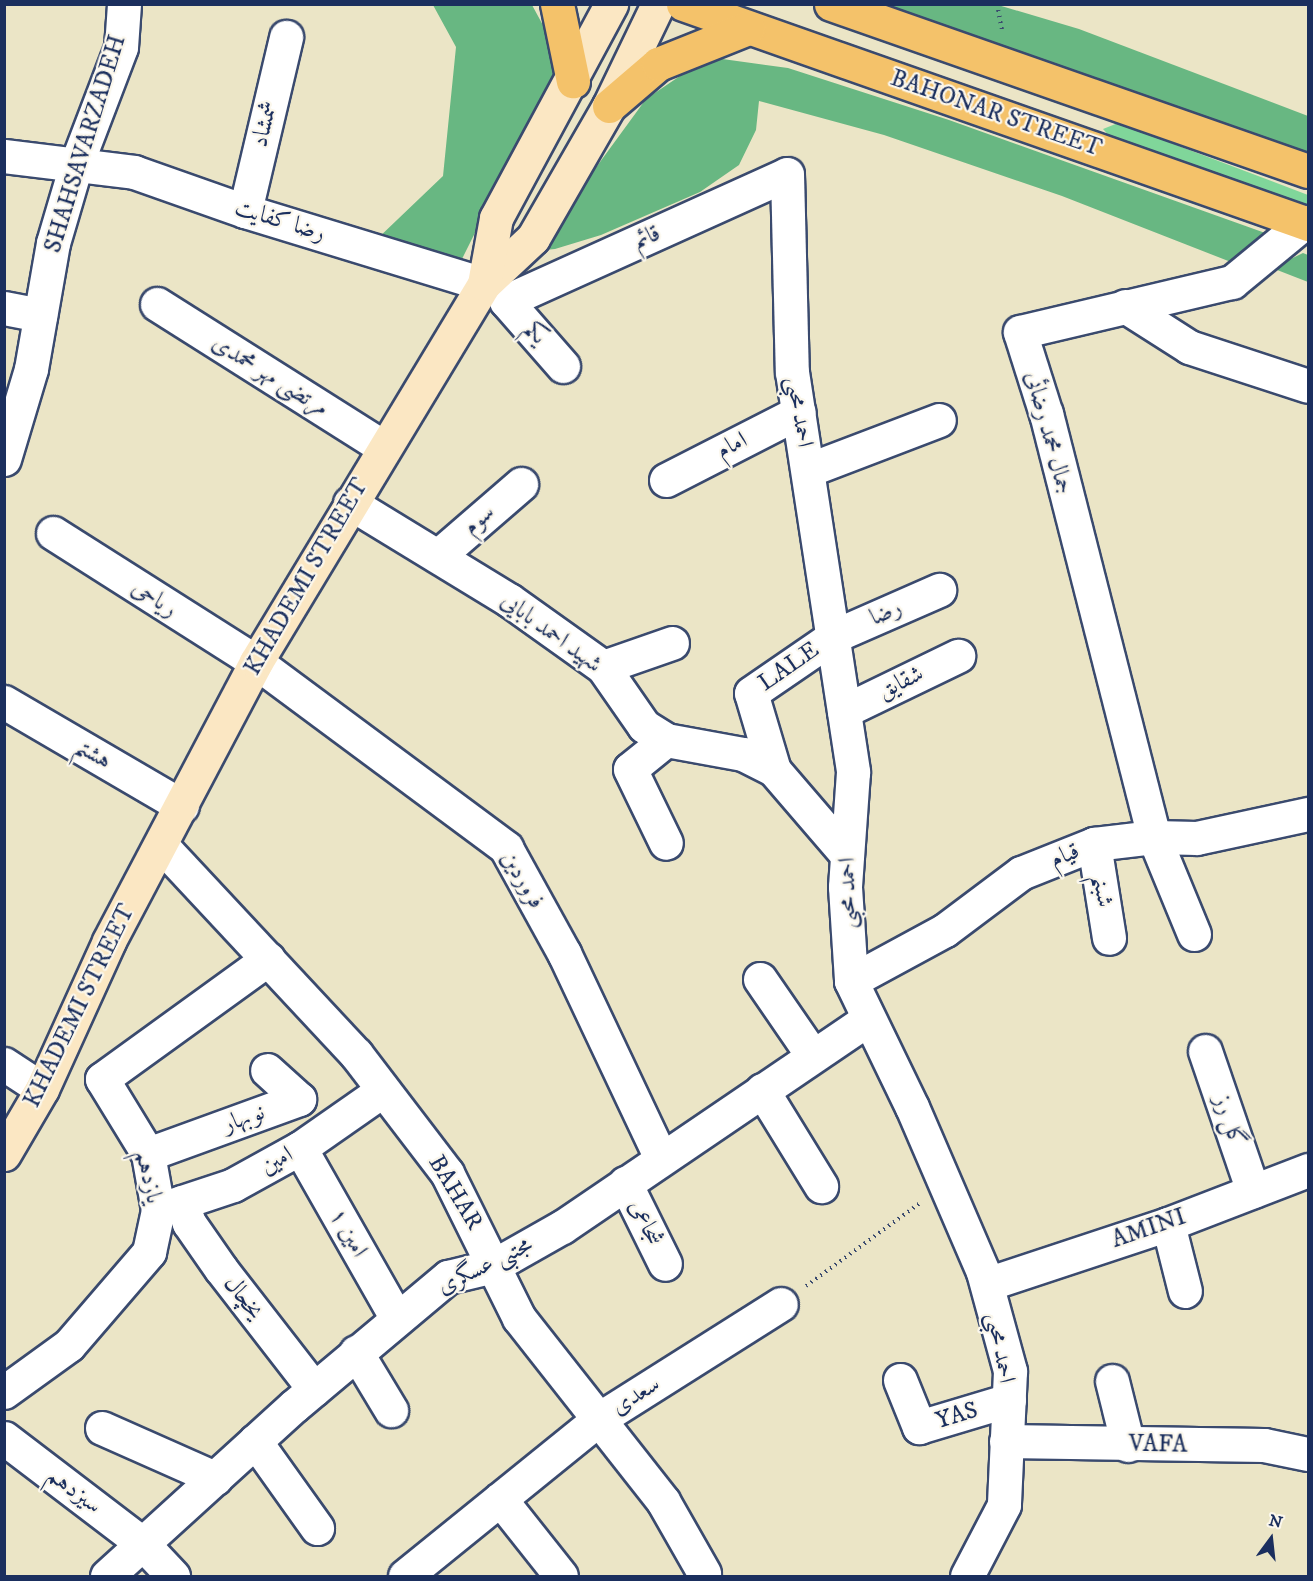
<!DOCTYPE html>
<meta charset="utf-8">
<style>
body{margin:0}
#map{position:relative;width:1313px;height:1581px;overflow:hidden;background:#ebe5c6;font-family:"IM FELL DW Pica",Amiri,serif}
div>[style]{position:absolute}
.green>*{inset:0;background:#80d69a}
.forest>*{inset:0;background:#68b782}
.path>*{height:4px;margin-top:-2px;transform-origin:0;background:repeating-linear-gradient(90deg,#3a4a6e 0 1.5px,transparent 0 6px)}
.roads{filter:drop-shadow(2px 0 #3a4a6e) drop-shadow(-2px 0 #3a4a6e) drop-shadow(0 2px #3a4a6e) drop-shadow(0 -2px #3a4a6e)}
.street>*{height:33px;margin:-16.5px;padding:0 16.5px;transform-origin:16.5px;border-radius:16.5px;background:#fff}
.secondary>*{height:33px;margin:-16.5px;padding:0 16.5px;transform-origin:16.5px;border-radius:16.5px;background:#fbe7c3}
.primary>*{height:33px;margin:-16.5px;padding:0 16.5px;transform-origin:16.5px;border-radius:16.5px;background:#f4c26a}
span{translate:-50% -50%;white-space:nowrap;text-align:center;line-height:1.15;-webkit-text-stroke:4.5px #fbf7ec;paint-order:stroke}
.street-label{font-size:24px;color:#1b2f5e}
.frame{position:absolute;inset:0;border:6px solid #1b2f5e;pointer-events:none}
.north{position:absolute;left:1241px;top:1509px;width:60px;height:60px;-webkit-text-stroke:4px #fbf7ec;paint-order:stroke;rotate:15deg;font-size:16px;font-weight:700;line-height:24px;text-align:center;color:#1b2f5e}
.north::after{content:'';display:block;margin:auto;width:21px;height:27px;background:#1b2f5e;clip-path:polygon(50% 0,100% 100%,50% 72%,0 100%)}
</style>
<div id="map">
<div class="green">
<div style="clip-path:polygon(1118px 123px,1308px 195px,1308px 209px,1111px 138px,1103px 129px)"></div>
</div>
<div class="forest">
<div style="clip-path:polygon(433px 5px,532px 5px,551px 40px,554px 74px,459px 265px,375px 241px,443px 176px,456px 47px)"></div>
<div style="clip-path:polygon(881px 5px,998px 5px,1079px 29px,1308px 116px,1308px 155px)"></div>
<div style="clip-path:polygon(708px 57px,788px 68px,949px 120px,1268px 234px,1236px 264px,1062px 196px,884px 135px,759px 101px,756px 130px,739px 165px,700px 192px,601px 235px,555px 249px,535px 251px,646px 99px)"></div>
<div style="clip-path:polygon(1303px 253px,1308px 255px,1308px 282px,1272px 268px)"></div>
</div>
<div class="path">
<div style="left:997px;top:4px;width:26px;rotate:79deg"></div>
<div style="left:806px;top:1286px;width:140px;rotate:-36deg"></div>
</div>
<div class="roads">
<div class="street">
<div style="left:4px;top:156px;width:131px;rotate:7deg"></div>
<div style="left:134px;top:172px;width:118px;rotate:19.4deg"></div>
<div style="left:245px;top:211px;width:250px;rotate:17deg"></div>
<div style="left:245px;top:211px;width:179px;rotate:-76.7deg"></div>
<div style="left:157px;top:304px;width:267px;rotate:32.3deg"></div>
<div style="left:1125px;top:306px;width:76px;rotate:32.6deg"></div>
<div style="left:1189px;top:347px;width:125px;rotate:18.1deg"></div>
<div style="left:4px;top:308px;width:37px;rotate:11deg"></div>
<div style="left:563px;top:366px;width:86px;rotate:-131.2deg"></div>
<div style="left:506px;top:301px;width:308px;rotate:-24.3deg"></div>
<div style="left:787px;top:174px;width:198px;rotate:88.6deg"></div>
<div style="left:792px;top:372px;width:405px;rotate:81.3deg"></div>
<div style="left:853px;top:772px;width:115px;rotate:94deg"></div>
<div style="left:845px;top:887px;width:94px;rotate:86.3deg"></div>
<div style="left:851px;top:981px;width:140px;rotate:64.2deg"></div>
<div style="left:912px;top:1107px;width:180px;rotate:66.7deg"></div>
<div style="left:983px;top:1272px;width:103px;rotate:74.7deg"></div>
<div style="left:1010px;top:1371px;width:134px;rotate:92.6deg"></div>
<div style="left:1004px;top:1505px;width:80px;rotate:117.5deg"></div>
<div style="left:4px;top:459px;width:94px;rotate:-73.3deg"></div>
<div style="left:31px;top:369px;width:128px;rotate:-80.1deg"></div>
<div style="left:53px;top:243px;width:81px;rotate:-73.6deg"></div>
<div style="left:76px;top:165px;width:126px;rotate:-69.1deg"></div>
<div style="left:121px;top:47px;width:43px;rotate:-86deg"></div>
<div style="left:808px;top:470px;width:140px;rotate:-20.9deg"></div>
<div style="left:666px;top:480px;width:149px;rotate:-27.1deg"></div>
<div style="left:350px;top:503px;width:186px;rotate:31.4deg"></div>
<div style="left:509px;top:600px;width:115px;rotate:35.5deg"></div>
<div style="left:603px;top:667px;width:72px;rotate:55.2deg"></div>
<div style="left:644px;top:726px;width:26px;rotate:32deg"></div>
<div style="left:666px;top:740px;width:78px;rotate:10.3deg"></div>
<div style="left:743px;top:754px;width:35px;rotate:27deg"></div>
<div style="left:774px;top:770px;width:112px;rotate:49.3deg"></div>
<div style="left:53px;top:533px;width:241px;rotate:32.4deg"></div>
<div style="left:256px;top:662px;width:312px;rotate:36.6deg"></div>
<div style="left:506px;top:848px;width:120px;rotate:61.1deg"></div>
<div style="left:564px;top:953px;width:227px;rotate:64.7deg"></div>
<div style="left:438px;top:556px;width:110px;rotate:-40.9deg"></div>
<div style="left:603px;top:667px;width:73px;rotate:-19.2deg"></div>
<div style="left:4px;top:702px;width:206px;rotate:30.3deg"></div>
<div style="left:844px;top:711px;width:127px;rotate:-25.8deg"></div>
<div style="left:666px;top:740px;width:46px;rotate:141.1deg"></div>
<div style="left:630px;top:769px;width:82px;rotate:64.1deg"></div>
<div style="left:774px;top:770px;width:80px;rotate:-106.6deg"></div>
<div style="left:751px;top:693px;width:101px;rotate:-34.5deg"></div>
<div style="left:834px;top:636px;width:115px;rotate:-23.7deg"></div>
<div style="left:1094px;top:844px;width:95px;rotate:80.9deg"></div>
<div style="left:161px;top:845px;width:286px;rotate:47deg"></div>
<div style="left:356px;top:1054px;width:150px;rotate:52.6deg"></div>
<div style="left:447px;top:1173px;width:162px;rotate:63.6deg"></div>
<div style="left:519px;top:1318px;width:233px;rotate:51.8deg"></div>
<div style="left:663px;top:1501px;width:83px;rotate:60.3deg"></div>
<div style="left:1194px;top:934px;width:105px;rotate:-112.4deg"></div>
<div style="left:1154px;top:837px;width:437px;rotate:-104.3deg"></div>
<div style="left:1046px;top:414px;width:86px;rotate:-107.6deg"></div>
<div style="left:1020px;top:332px;width:218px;rotate:-13.3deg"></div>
<div style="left:1232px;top:282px;width:94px;rotate:-39.4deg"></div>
<div style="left:760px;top:979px;width:93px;rotate:55.5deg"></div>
<div style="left:851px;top:981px;width:107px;rotate:-28.5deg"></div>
<div style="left:945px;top:930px;width:95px;rotate:-36.9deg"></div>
<div style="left:1021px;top:873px;width:79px;rotate:-21.7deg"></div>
<div style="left:1094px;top:844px;width:60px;rotate:-6.7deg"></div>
<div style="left:1154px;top:837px;width:43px;rotate:1.3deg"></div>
<div style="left:1197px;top:838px;width:114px;rotate:-12.2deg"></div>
<div style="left:1205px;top:1051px;width:148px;rotate:71.1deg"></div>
<div style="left:4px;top:1064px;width:45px;rotate:33.3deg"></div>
<div style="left:762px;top:1090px;width:113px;rotate:58.4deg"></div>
<div style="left:300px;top:1148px;width:194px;rotate:60.4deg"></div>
<div style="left:148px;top:1154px;width:161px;rotate:-20deg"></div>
<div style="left:299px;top:1099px;width:43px;rotate:-137.8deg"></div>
<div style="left:625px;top:1183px;width:90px;rotate:63.7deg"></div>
<div style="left:182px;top:1202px;width:22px;rotate:72deg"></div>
<div style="left:189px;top:1223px;width:56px;rotate:55.2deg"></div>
<div style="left:221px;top:1269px;width:152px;rotate:52.2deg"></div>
<div style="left:158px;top:1210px;width:79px;rotate:-18.4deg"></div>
<div style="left:233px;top:1185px;width:77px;rotate:-28.9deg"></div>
<div style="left:300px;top:1148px;width:101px;rotate:-34.9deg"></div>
<div style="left:1168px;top:1224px;width:69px;rotate:75.8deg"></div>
<div style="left:987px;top:1284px;width:191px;rotate:-18.3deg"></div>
<div style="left:1168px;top:1224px;width:150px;rotate:-21.1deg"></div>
<div style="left:356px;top:1352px;width:68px;rotate:58.9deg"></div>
<div style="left:900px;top:1380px;width:51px;rotate:68deg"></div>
<div style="left:919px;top:1427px;width:94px;rotate:-16.7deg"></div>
<div style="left:1112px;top:1381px;width:66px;rotate:76deg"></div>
<div style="left:4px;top:1392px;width:80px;rotate:-35.9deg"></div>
<div style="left:69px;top:1345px;width:123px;rotate:-49.3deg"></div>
<div style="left:149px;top:1252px;width:43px;rotate:-77.9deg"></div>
<div style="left:158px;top:1210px;width:57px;rotate:-100.1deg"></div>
<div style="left:148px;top:1154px;width:88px;rotate:-121.5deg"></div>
<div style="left:102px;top:1079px;width:205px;rotate:-35.9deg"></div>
<div style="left:102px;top:1428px;width:124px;rotate:23.9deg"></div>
<div style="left:4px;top:1438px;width:175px;rotate:37.3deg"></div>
<div style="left:143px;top:1544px;width:44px;rotate:46.8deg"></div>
<div style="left:255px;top:1441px;width:107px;rotate:54.5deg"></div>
<div style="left:1006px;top:1441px;width:258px;rotate:0.9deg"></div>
<div style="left:1264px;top:1445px;width:45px;rotate:11.6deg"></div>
<div style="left:500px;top:1499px;width:98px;rotate:51.6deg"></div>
<div style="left:107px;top:1576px;width:253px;rotate:-42.3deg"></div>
<div style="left:294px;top:1406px;width:201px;rotate:-40deg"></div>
<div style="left:448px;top:1277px;width:46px;rotate:-13.7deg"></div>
<div style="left:493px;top:1266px;width:79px;rotate:-29.5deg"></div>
<div style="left:562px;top:1227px;width:369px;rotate:-34.2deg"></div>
<div style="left:405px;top:1576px;width:250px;rotate:-39deg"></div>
<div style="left:599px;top:1419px;width:215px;rotate:-32.3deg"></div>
</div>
<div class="secondary">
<div style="left:484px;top:284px;width:67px;rotate:-43.2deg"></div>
<div style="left:533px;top:238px;width:152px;rotate:-60.1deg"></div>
<div style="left:609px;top:106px;width:113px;rotate:-64.3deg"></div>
<div style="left:4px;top:1154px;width:75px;rotate:-59.7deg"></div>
<div style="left:42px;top:1089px;width:162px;rotate:-65.6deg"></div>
<div style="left:109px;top:941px;width:315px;rotate:-62.2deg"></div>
<div style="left:256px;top:662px;width:441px;rotate:-58.9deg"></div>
<div style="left:484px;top:284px;width:67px;rotate:-79.7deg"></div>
<div style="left:496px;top:218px;width:243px;rotate:-61.7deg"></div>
</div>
<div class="primary">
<div style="left:557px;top:4px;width:79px;rotate:78.3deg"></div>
<div style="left:683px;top:4px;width:663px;rotate:19.39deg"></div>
<div style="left:831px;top:4px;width:505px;rotate:19.3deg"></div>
<div style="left:609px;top:106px;width:65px;rotate:-40.6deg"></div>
<div style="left:658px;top:64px;width:97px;rotate:-21.8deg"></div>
</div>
</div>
<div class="street-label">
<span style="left:996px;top:114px;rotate:19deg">BAHONAR STREET</span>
<span style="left:265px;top:124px;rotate:-77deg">شمشاد</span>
<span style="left:86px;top:144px;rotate:-73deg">SHAHSAVARZADEH</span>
<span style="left:280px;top:221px;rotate:17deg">رضا کفایت</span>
<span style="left:647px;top:238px;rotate:-24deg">قائم</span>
<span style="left:535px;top:333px;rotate:48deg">یکم</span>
<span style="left:270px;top:376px;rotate:32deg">مرتضی مهر محمدی</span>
<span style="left:799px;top:412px;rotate:81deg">احمد محبی</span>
<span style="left:1048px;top:433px;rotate:75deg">جمال محمد رضائی</span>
<span style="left:732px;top:446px;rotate:-27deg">امام</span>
<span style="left:479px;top:520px;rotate:-41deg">سوم</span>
<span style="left:307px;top:577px;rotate:-60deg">KHADEMI STREET</span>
<span style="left:154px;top:599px;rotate:32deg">ریاحی</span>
<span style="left:886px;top:613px;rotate:-24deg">رضا</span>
<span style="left:551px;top:633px;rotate:36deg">شهید احمد بابایی</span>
<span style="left:789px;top:667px;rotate:-35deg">LALE</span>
<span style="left:901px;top:683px;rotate:-26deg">شقایق</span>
<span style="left:93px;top:754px;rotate:30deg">هشتم</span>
<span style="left:1065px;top:856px;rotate:-22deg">قیام</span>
<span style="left:522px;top:880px;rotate:59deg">فروردین</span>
<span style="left:1102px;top:891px;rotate:81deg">شبنم</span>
<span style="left:848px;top:893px;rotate:-90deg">احمد محبی</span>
<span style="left:80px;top:1006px;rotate:-64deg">KHADEMI STREET</span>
<span style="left:244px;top:1119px;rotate:-20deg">نوبهار</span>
<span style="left:1229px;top:1121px;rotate:71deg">گل رز</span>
<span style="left:277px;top:1161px;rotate:-29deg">امین</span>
<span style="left:148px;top:1177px;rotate:77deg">یازدهم</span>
<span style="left:455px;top:1193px;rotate:59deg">BAHAR</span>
<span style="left:645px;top:1223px;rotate:64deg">شجاعی</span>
<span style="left:1149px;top:1229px;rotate:-19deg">AMINI</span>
<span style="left:348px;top:1233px;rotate:60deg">امین ۱</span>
<span style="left:485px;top:1266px;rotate:-26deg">مجتبی عسگری</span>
<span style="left:243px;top:1298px;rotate:52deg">یخچال</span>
<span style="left:1000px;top:1348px;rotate:80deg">احمد محبی</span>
<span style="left:636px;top:1396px;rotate:-32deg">سعدی</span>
<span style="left:957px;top:1416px;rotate:-17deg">YAS</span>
<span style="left:1158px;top:1445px;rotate:1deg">VAFA</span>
<span style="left:74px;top:1491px;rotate:37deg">سیزدهم</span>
</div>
<div class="frame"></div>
<div class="north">N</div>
</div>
